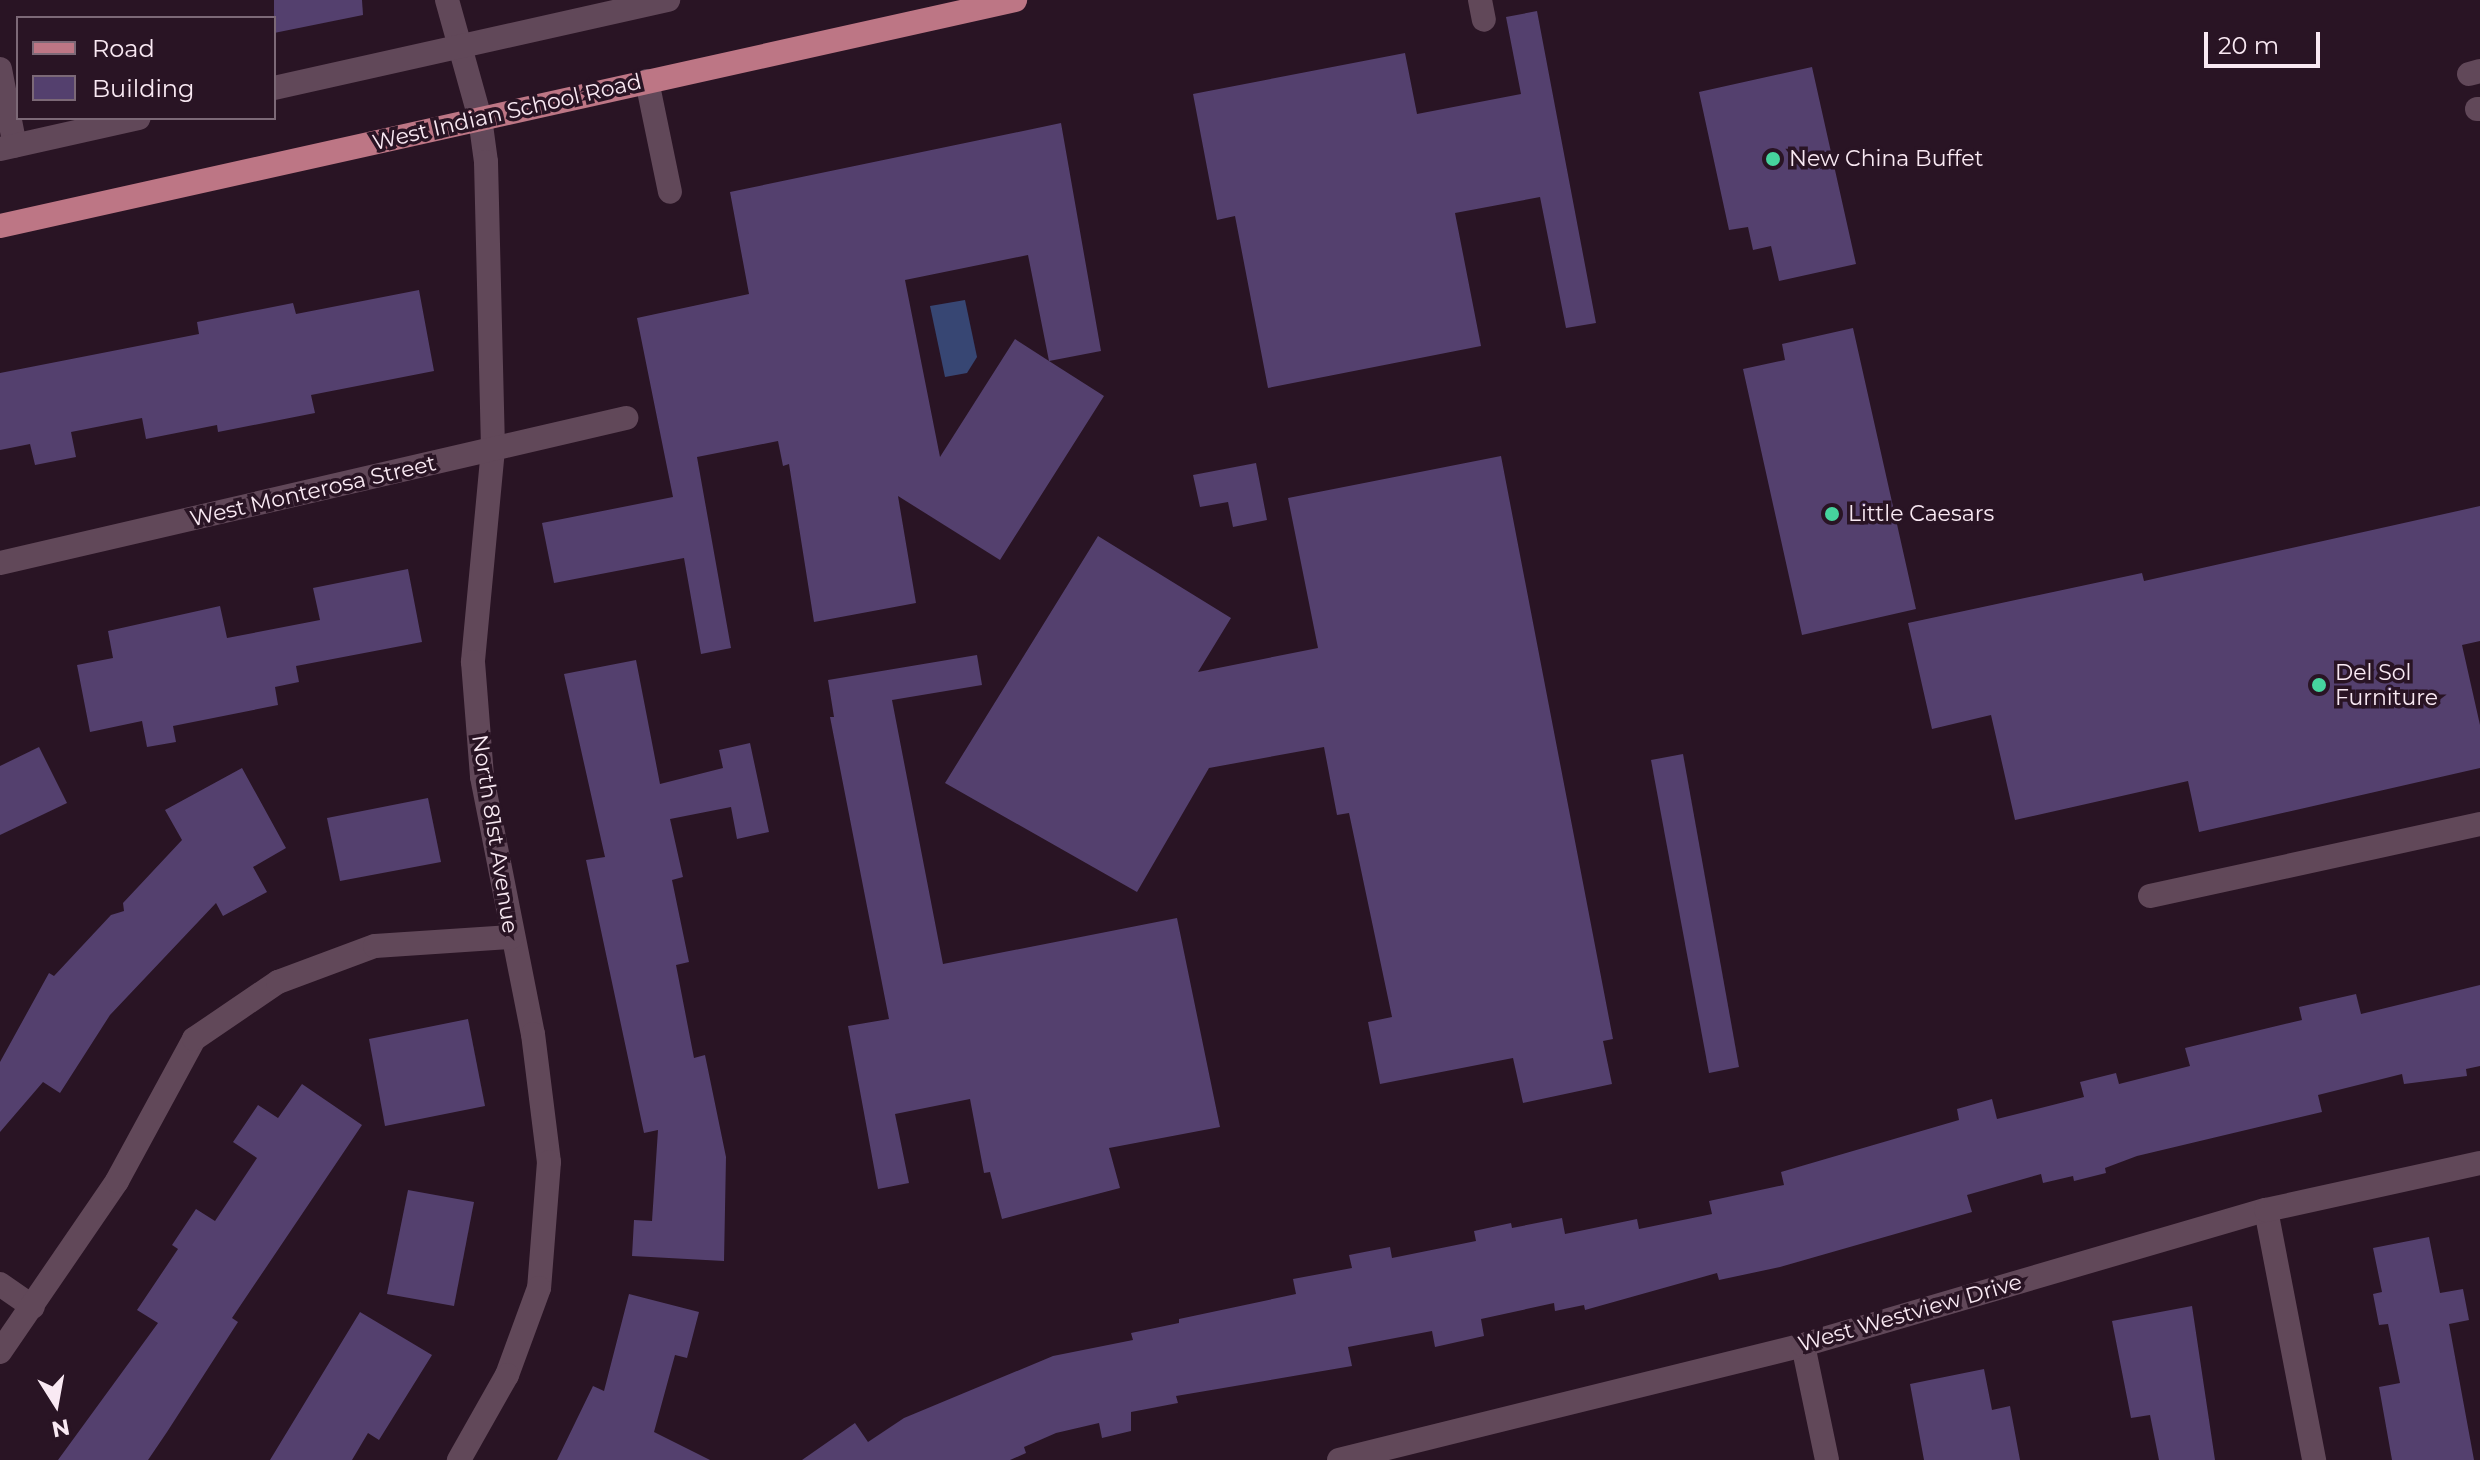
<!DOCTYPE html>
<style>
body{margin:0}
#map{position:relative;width:2480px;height:1460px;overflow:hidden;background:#291424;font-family:Montserrat,sans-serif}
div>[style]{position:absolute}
.water>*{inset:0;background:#374673}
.building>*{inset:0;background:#54406e}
.minor>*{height:24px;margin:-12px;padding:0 12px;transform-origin:12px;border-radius:12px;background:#614859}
.major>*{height:24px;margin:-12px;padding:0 12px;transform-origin:12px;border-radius:12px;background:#bd7685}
.dots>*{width:22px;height:22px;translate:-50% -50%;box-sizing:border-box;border:4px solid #291424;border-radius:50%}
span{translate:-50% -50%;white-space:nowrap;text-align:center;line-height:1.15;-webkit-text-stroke:7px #291424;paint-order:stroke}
.street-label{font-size:22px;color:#f9e9f3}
.poi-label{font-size:22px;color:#f9e9f3}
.left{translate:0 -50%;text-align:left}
.legend{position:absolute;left:16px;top:16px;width:260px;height:104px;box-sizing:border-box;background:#291424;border:2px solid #7c6977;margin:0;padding:10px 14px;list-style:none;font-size:24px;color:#f9e9f3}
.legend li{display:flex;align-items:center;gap:16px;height:40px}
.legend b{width:40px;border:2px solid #7c6977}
.north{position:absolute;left:16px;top:1364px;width:80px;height:80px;-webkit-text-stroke:6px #291424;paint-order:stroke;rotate:169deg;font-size:22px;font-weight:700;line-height:32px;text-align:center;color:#f9e9f3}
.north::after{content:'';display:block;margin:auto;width:28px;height:36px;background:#f9e9f3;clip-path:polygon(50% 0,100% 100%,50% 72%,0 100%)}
.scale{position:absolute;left:2204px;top:32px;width:116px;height:36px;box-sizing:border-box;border:4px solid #f9e9f3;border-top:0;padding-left:10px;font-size:24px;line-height:28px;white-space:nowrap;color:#f9e9f3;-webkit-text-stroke:6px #291424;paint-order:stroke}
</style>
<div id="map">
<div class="water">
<div style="clip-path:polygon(965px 300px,977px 357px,967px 373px,945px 377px,930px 306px)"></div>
</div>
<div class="building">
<div style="clip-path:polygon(274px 0,362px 0,363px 15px,274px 33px)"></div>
<div style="clip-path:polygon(1537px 11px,1596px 323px,1566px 328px,1540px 197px,1455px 213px,1481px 346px,1268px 388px,1235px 216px,1217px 220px,1193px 94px,1405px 53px,1417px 114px,1521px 94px,1506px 17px)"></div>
<div style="clip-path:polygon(1812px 67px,1856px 264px,1779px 281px,1771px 246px,1753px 250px,1748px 227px,1729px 230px,1699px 92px)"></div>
<div style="clip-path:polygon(evenodd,1061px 123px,1101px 351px,1049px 361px,1104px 396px,1000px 560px,898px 496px,916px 603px,814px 622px,789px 464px,783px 466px,778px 441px,697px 457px,731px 648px,701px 654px,684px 558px,554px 583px,542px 523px,673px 497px,637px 318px,749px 294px,730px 192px,1061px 123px,1028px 255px,1049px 361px,1015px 339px,940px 457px,905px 280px,1028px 255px)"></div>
<div style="clip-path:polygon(419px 290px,434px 371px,311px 395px,315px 413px,218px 432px,217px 425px,146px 439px,142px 418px,71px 432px,76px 457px,35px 465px,30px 444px,0 450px,0 373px,199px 334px,197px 322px,293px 303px,296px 314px)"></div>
<div style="clip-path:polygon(1853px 328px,1916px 609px,1802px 635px,1743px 369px,1785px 360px,1782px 344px)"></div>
<div style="clip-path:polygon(1501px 456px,1613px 1039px,1603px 1041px,1612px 1084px,1523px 1103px,1513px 1058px,1380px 1084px,1368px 1022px,1392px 1017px,1349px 813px,1337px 815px,1324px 747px,1209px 768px,1137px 892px,945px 783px,1098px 536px,1231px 618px,1198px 672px,1318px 648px,1288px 498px)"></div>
<div style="clip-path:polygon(1256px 463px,1267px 520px,1233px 527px,1228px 502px,1200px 507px,1193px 475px)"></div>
<div style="clip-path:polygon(2480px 506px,2480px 641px,2462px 645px,2480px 725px,2480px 768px,2199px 832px,2188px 781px,2015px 820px,1991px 715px,1932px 729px,1908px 623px,2142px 573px,2144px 581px)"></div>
<div style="clip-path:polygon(408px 569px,422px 642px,296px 666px,299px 682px,275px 687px,278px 705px,173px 726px,176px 742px,147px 747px,142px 721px,90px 732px,77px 665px,113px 658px,108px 631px,220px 606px,227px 638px,320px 620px,313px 588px)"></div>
<div style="clip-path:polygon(977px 655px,982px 685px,892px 700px,943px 964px,1177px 918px,1220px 1127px,1109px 1148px,1120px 1188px,1002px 1219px,990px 1172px,984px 1173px,970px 1099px,895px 1114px,909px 1183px,878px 1189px,848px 1026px,889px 1019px,830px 717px,834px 717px,828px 680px)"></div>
<div style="clip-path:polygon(636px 660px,660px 784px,723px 768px,719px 750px,750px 743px,769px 832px,737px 839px,731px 807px,670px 819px,683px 877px,672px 880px,689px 962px,676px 965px,694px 1058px,705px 1055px,726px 1157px,724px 1261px,632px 1256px,634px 1220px,652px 1221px,658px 1130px,644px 1133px,586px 860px,605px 857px,564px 674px)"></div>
<div style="clip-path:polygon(39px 747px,67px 803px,0 835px,0 766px)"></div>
<div style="clip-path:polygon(1683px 754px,1739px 1067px,1709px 1073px,1651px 760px)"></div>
<div style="clip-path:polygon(242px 768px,286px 848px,253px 867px,267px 892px,223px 916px,216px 903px,110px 1015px,60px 1093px,43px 1082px,0 1132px,0 1062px,49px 973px,54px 976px,111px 915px,124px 911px,123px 903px,182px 840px,165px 810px)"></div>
<div style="clip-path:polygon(428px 798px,441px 862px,340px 881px,327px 818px)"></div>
<div style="clip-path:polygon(2480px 985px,2480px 1066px,2466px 1069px,2467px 1076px,2404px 1084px,2402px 1074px,2318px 1095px,2322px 1112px,2137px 1156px,2105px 1168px,2106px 1173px,2074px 1181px,2073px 1176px,2043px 1183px,2041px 1174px,1967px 1195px,1972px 1212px,1780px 1267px,1719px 1280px,1717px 1273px,1585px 1310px,1584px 1305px,1555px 1311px,1554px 1303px,1481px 1319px,1484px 1336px,1435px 1347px,1432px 1331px,1348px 1347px,1352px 1366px,1176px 1396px,1178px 1403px,1131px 1412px,1131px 1431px,1102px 1438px,1099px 1423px,1056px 1433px,1024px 1447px,1026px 1453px,1010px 1460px,802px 1460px,855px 1423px,868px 1442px,904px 1418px,1053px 1356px,1133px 1340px,1131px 1333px,1179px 1323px,1179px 1319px,1296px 1294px,1293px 1279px,1352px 1268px,1349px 1255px,1390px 1247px,1392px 1258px,1476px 1241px,1474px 1231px,1511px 1223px,1512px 1228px,1562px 1218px,1565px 1234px,1637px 1219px,1639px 1229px,1712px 1214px,1709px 1201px,1784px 1185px,1781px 1172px,1959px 1120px,1957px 1109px,1992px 1099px,1997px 1119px,2084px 1097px,2080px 1082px,2116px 1073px,2119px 1084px,2190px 1066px,2185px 1048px,2302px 1020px,2299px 1007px,2356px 994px,2361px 1014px)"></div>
<div style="clip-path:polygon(468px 1019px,485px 1106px,385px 1126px,369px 1039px)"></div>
<div style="clip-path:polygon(302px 1084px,362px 1125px,232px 1318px,238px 1322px,167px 1432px,148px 1460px,58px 1460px,158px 1323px,137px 1310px,178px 1249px,172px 1245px,196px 1209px,215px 1221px,257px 1158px,233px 1142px,258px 1105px,278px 1118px)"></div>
<div style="clip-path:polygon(408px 1190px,474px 1202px,454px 1306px,387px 1294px)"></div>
<div style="clip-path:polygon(2429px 1237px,2440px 1293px,2463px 1289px,2469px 1320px,2449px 1324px,2474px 1460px,2392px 1460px,2379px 1387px,2400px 1383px,2388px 1324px,2379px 1325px,2373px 1294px,2382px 1292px,2373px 1248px)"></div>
<div style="clip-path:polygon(629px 1294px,699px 1312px,687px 1358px,675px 1355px,654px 1432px,710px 1460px,557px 1460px,593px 1386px,604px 1391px)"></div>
<div style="clip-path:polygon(2192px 1306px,2215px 1460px,2159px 1460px,2150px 1415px,2131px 1418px,2112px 1321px)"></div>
<div style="clip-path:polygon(360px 1312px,432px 1355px,379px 1440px,368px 1433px,352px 1460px,270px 1460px)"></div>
<div style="clip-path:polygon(1984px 1369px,1992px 1410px,2010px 1406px,2020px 1460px,1924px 1460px,1910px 1384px)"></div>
</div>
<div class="minor">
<div style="left:447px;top:0;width:123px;rotate:74.4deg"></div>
<div style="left:480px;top:118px;width:44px;rotate:82.2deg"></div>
<div style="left:486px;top:162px;width:287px;rotate:88.6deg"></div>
<div style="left:493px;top:449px;width:214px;rotate:95.4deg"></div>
<div style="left:473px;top:662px;width:115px;rotate:85.5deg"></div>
<div style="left:482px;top:777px;width:262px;rotate:78.8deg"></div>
<div style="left:533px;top:1034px;width:129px;rotate:82.9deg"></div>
<div style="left:549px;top:1162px;width:126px;rotate:94.5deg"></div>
<div style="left:539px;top:1288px;width:93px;rotate:110.2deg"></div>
<div style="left:507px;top:1375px;width:98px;rotate:119.5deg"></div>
<div style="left:1480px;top:0;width:20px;rotate:79deg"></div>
<div style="left:0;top:69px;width:78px;rotate:79deg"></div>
<div style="left:2469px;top:74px;width:11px;rotate:-15deg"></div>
<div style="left:647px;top:81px;width:113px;rotate:78.3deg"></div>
<div style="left:274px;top:88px;width:404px;rotate:-12.6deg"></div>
<div style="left:2477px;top:109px;width:3px"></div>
<div style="left:0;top:149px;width:142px;rotate:-12.6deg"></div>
<div style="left:0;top:563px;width:643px;rotate:-13.04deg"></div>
<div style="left:2150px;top:896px;width:338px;rotate:-12.3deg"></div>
<div style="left:2266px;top:1210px;width:255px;rotate:79.1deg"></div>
<div style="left:0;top:1284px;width:40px;rotate:34.9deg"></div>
<div style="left:1803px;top:1345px;width:117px;rotate:78.2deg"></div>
<div style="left:0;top:1352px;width:207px;rotate:-55.6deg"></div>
<div style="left:117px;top:1181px;width:162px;rotate:-61.5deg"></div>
<div style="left:194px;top:1039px;width:102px;rotate:-34.2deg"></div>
<div style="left:278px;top:982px;width:103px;rotate:-20.4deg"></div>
<div style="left:375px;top:946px;width:137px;rotate:-3.8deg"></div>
<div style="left:1339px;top:1460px;width:478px;rotate:-13.9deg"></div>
<div style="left:1803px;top:1345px;width:482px;rotate:-16.3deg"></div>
<div style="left:2266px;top:1210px;width:219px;rotate:-12.4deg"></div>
</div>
<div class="major">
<div style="left:0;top:226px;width:1040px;rotate:-12.55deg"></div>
</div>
<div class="dots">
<div style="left:1773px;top:159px;background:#46d49e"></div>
<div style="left:1832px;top:514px;background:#46d49e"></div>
<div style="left:2319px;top:685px;background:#46d49e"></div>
</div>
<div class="street-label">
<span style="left:507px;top:112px;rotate:-13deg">West Indian School Road</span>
<span style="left:313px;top:491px;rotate:-13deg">West Monterosa Street</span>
<span style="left:495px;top:834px;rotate:81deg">North 81st Avenue</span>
<span style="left:1910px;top:1313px;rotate:-16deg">West Westview Drive</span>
</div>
<div class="poi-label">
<span class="left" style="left:1789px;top:159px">New China Buffet</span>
<span class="left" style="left:1848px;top:514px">Little Caesars</span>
<span class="left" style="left:2335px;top:685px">Del Sol<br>Furniture</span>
</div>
<ul class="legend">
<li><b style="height:10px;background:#bd7685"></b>Road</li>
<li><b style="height:22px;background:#54406e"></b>Building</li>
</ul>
<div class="north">N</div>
<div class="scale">20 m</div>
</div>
